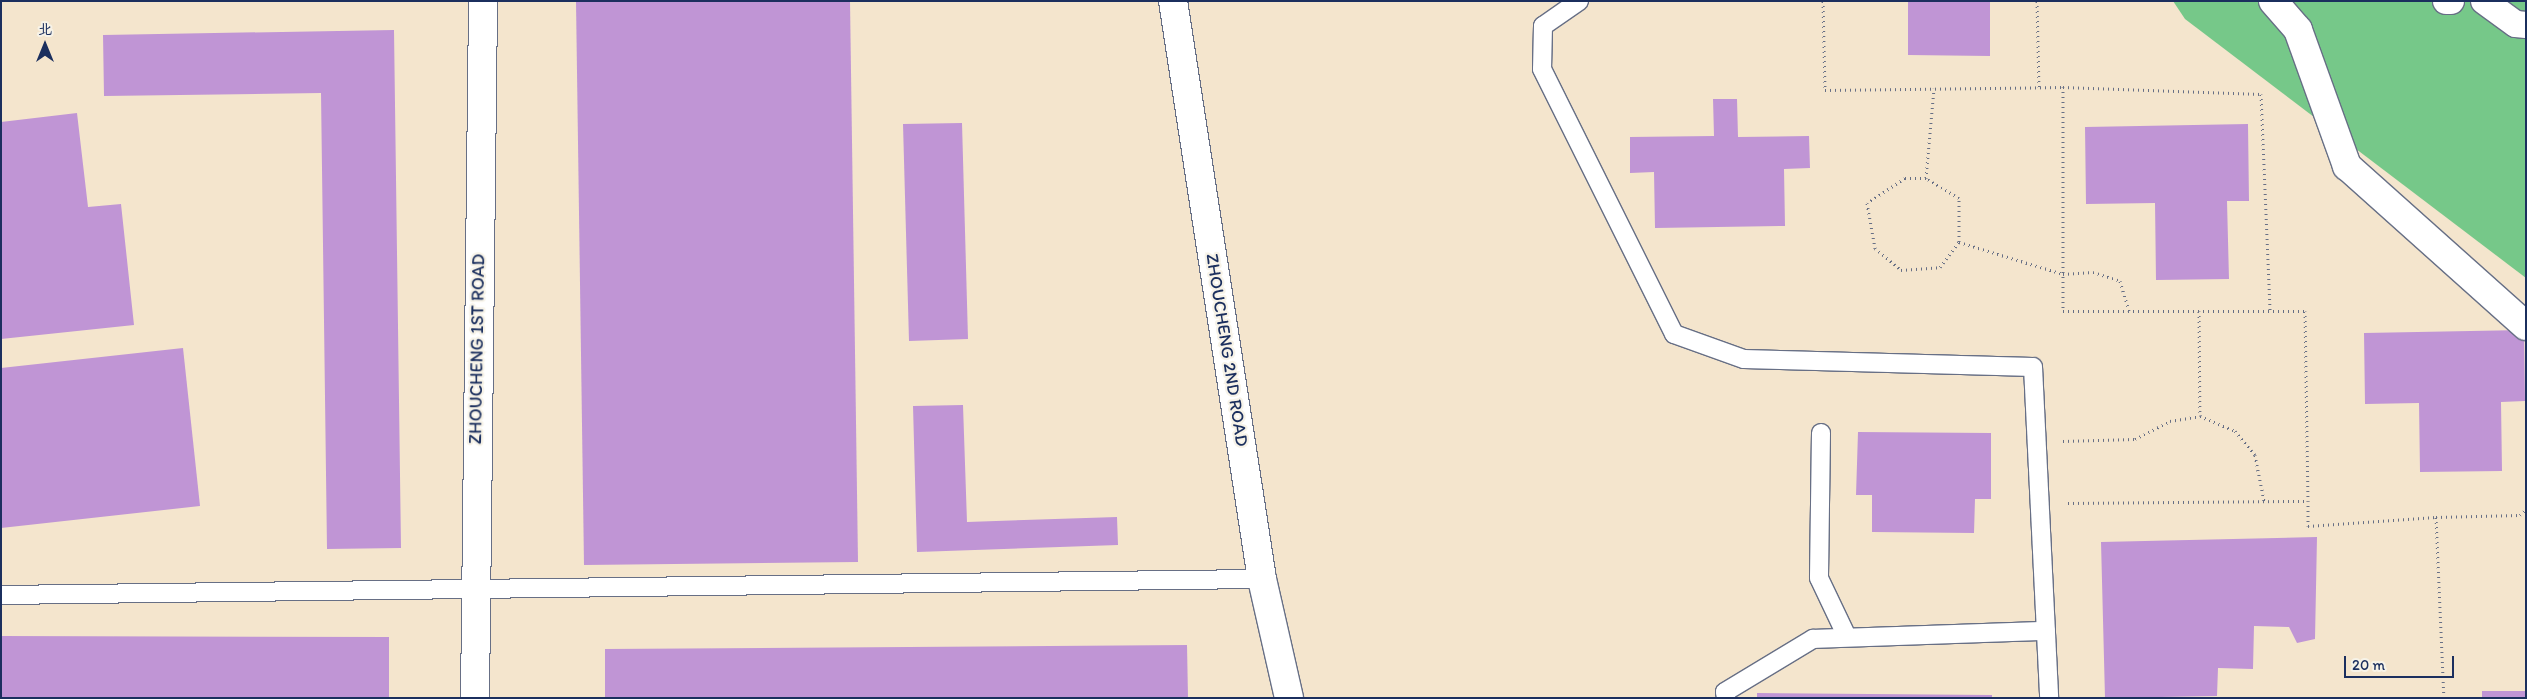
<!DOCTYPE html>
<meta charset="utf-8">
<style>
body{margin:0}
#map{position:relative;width:2527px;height:699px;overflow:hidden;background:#f4e5cd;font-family:Itim,"LXGW WenKai TC",sans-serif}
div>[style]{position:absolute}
.green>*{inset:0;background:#76c889}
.building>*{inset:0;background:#c095d5}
.path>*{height:3px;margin-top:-1.5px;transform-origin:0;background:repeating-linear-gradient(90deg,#676f85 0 1px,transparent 0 5px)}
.roads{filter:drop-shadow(1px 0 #676f85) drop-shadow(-1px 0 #676f85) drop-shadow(0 1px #676f85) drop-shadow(0 -1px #676f85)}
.service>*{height:18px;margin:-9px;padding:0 9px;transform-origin:9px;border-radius:9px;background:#fff}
.pedestrian>*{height:26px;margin:-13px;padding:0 13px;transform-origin:13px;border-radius:13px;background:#fff}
.minor>*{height:28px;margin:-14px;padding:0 14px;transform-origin:14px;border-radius:14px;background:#fff}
.tertiary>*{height:28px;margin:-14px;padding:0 14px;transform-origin:14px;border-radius:14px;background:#fff}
span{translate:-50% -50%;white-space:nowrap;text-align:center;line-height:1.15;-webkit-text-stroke:4.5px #f7f3e8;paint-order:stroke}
.street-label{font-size:18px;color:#1b2f5e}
.frame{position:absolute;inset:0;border:2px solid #1b2f5e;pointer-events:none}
.north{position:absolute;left:20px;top:20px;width:50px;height:50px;-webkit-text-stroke:4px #f7f3e8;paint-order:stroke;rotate:0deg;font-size:14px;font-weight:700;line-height:20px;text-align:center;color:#1b2f5e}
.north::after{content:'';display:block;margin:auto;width:18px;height:22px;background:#1b2f5e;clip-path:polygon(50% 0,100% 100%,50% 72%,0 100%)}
.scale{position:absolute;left:2344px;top:656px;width:110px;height:22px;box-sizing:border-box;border:2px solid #1b2f5e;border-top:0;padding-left:6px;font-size:15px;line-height:18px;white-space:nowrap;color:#1b2f5e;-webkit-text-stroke:4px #f7f3e8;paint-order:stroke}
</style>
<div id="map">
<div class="green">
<div style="clip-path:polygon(2173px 1px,2526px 1px,2526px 278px,2185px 19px)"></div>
</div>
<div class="building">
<div style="clip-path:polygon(576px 1px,850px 1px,858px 562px,584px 565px)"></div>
<div style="clip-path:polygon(1908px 1px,1990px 1px,1990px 56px,1908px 55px)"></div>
<div style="clip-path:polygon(394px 30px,401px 548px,327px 549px,321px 93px,104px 96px,103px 35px)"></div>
<div style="clip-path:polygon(1713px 99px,1737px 99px,1738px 137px,1809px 136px,1810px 168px,1784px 169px,1785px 226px,1655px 228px,1654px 172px,1630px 173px,1630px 137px,1714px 136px)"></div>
<div style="clip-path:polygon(77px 113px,88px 207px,121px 204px,134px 325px,1px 339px,1px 122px)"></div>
<div style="clip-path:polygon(962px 123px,968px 339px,909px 341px,903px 124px)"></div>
<div style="clip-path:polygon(2248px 124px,2249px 201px,2227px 201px,2229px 279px,2156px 280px,2155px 203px,2086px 204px,2085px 127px)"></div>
<div style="clip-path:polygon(2524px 330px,2525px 401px,2501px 402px,2502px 471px,2420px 472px,2419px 403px,2365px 404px,2364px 333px)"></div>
<div style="clip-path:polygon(183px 348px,200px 506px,1px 528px,1px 368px)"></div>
<div style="clip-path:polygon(963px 405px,967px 522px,1117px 517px,1118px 545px,917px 552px,913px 406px)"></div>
<div style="clip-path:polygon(1858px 432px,1991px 433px,1991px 499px,1975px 499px,1974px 533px,1872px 532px,1872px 495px,1856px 495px)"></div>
<div style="clip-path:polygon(2317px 537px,2315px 639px,2297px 643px,2289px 627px,2254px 626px,2253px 669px,2218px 668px,2217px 696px,2105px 698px,2101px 542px)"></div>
<div style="clip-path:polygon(1px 636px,389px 637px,389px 698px,1px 698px)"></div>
<div style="clip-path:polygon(1187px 645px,1188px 698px,605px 698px,605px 649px)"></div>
<div style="clip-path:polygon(2482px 691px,2526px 691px,2526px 698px,2482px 698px)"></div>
<div style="clip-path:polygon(1757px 693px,1992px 695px,1992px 698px,1757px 698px)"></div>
</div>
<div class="path">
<div style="left:1823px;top:1px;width:89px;rotate:88.7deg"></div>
<div style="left:1825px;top:90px;width:238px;rotate:-0.7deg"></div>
<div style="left:2063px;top:87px;width:224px;rotate:90deg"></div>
<div style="left:2063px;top:311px;width:242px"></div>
<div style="left:2305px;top:311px;width:190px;rotate:89.1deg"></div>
<div style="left:2037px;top:1px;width:86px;rotate:88.7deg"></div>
<div style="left:2063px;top:87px;width:198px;rotate:2deg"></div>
<div style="left:2261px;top:94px;width:217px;rotate:87.6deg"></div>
<div style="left:1926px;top:178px;width:21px;rotate:180deg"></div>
<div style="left:1905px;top:178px;width:45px;rotate:146.7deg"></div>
<div style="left:1867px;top:203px;width:46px;rotate:79.9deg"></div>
<div style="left:1875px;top:248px;width:34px;rotate:40deg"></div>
<div style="left:1901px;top:270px;width:39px;rotate:-4deg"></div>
<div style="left:1940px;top:267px;width:31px;rotate:-53deg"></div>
<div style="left:1959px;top:242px;width:44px;rotate:-90deg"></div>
<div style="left:1959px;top:198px;width:39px;rotate:-149deg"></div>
<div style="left:1926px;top:178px;width:90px;rotate:-84.9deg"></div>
<div style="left:1959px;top:242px;width:109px;rotate:17.1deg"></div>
<div style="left:2063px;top:274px;width:30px;rotate:-4deg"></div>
<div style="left:2093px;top:272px;width:28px;rotate:18deg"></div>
<div style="left:2120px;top:281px;width:31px;rotate:73deg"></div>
<div style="left:2199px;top:311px;width:105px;rotate:89.5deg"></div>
<div style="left:2063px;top:441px;width:72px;rotate:-1.6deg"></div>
<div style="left:2135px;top:439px;width:39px;rotate:-27deg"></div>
<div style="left:2170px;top:421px;width:30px;rotate:-9deg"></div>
<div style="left:2200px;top:416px;width:38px;rotate:23deg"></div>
<div style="left:2235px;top:431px;width:31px;rotate:50deg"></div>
<div style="left:2255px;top:455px;width:47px;rotate:78.9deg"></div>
<div style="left:2068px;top:503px;width:240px;rotate:-0.5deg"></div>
<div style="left:2308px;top:501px;width:25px;rotate:90deg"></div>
<div style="left:2308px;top:526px;width:128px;rotate:-4deg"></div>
<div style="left:2436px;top:517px;width:181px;rotate:87.5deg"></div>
<div style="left:2436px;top:517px;width:84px;rotate:-1.4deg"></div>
<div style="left:2520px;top:515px;width:8px;rotate:-45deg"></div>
</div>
<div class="roads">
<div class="service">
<div style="left:1579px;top:1px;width:44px;rotate:145.2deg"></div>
<div style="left:1543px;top:26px;width:43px;rotate:91.3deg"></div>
<div style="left:1542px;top:69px;width:296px;rotate:63.5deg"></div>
<div style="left:1674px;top:334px;width:74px;rotate:19.7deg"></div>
<div style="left:1744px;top:359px;width:289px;rotate:1.6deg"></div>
<div style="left:2033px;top:367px;width:331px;rotate:87.2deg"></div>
<div style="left:1821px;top:433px;width:145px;rotate:90.8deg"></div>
<div style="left:1819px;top:578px;width:65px;rotate:64.6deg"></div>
<div style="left:1px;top:595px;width:1261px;rotate:-0.73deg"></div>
<div style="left:1726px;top:698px;width:6px;rotate:-99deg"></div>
<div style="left:1725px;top:692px;width:103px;rotate:-31.1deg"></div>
<div style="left:1813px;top:639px;width:233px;rotate:-2deg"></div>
</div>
<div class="pedestrian">
<div style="left:2446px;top:1px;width:5px"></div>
<div style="left:2484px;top:1px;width:39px;rotate:36deg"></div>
<div style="left:2516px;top:24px;width:10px;rotate:6deg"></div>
</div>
<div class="minor">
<div style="left:1173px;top:1px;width:585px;rotate:81.25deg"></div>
<div style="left:1262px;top:579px;width:122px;rotate:77.2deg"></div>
<div style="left:2273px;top:1px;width:38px;rotate:49deg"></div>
<div style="left:2298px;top:30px;width:145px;rotate:70.2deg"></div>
<div style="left:2347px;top:166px;width:240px;rotate:41.8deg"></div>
</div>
<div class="tertiary">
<div style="left:475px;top:698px;width:697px;rotate:-89.34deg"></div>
</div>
</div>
<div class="street-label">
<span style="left:477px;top:349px;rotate:-89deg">ZHOUCHENG 1ST ROAD</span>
<span style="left:1227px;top:350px;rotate:81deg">ZHOUCHENG 2ND ROAD</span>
</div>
<div class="frame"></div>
<div class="north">北</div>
<div class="scale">20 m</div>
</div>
